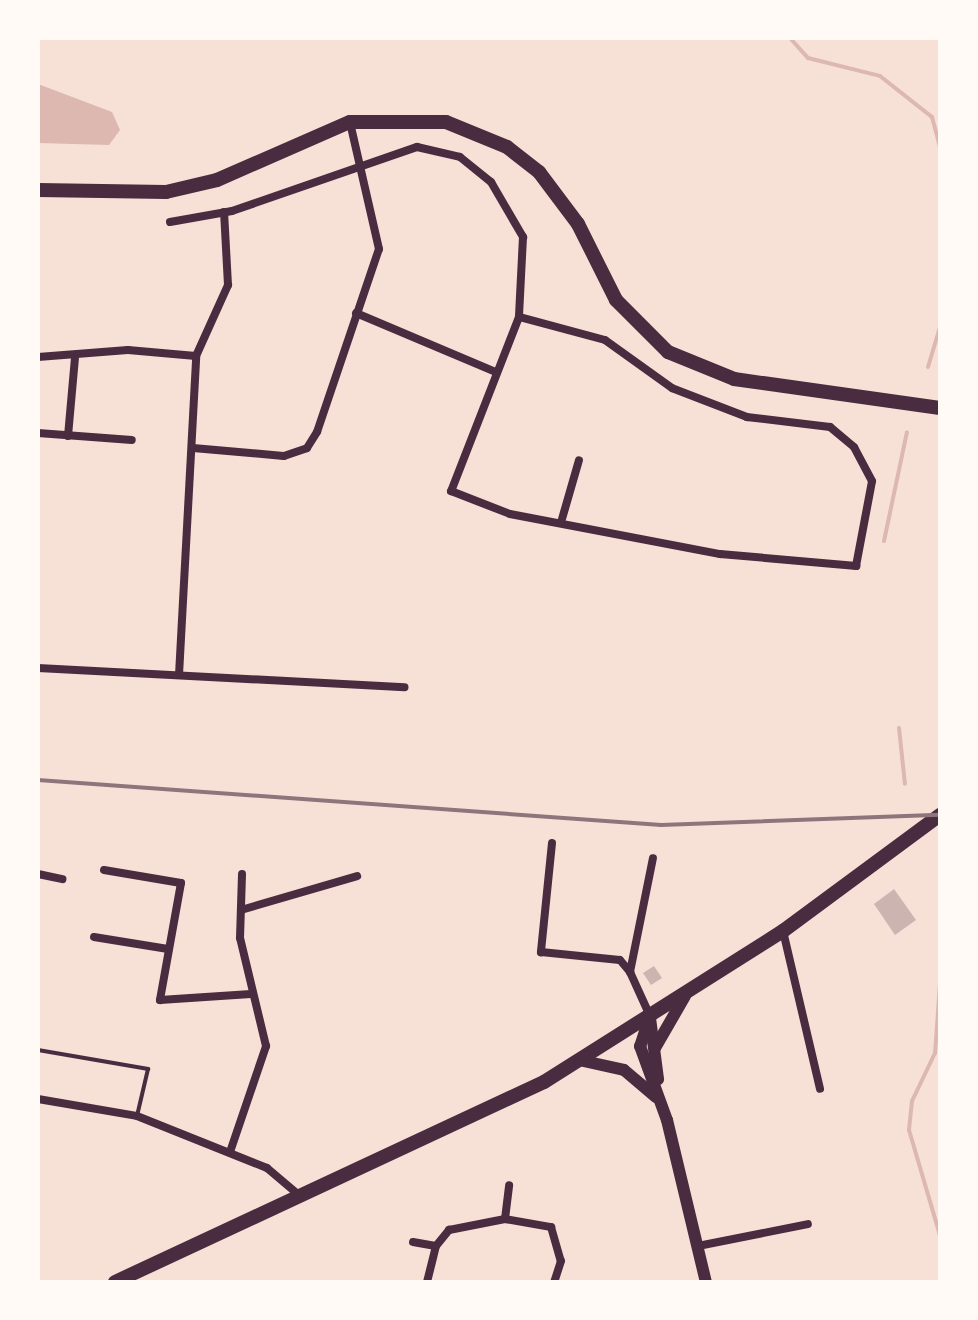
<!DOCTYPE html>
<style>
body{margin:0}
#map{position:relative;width:978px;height:1320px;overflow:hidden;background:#f7e1d7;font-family:Poppins,sans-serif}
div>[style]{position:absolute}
.water>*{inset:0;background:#dcb8b0}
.stream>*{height:4px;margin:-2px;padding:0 2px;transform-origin:2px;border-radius:2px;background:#dcb8b0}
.building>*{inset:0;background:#ccb4b1}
.service>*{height:4px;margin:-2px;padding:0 2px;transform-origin:2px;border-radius:2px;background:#4a2c40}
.minor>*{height:8px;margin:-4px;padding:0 4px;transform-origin:4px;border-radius:4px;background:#4a2c40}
.secondary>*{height:12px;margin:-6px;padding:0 6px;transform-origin:6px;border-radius:6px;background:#4a2c40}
.primary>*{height:14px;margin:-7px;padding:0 7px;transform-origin:7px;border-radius:7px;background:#4a2c40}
.trunk>*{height:14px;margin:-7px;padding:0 7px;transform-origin:7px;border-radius:7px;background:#4a2c40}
.rail>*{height:4px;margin:-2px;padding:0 2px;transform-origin:2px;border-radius:2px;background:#8f747c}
span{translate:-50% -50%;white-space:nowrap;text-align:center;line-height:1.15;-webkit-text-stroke:6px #fffaf5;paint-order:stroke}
.frame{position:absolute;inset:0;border:40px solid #fffaf5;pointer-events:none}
</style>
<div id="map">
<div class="water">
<div style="clip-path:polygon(38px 84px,112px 112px,120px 130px,109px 145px,38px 143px)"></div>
</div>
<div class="stream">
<div style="left:790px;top:38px;width:27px;rotate:48deg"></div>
<div style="left:808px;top:58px;width:74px;rotate:14deg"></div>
<div style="left:880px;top:76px;width:66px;rotate:38.3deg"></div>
<div style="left:932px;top:117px;width:31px;rotate:75deg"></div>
<div style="left:928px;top:367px;width:42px;rotate:-73.3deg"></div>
<div style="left:884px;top:541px;width:111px;rotate:-78.1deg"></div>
<div style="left:899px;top:728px;width:56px;rotate:83.9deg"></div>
<div style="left:940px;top:984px;width:69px;rotate:94.1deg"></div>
<div style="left:935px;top:1053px;width:53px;rotate:115.6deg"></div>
<div style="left:912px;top:1101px;width:29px;rotate:96deg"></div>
<div style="left:909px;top:1130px;width:109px;rotate:73.6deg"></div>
</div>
<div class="building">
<div style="clip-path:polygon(894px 889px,916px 920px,895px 935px,874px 904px)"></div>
<div style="clip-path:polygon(654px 966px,662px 978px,651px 985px,643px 973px)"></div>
</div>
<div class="service">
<div style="left:38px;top:1050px;width:112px;rotate:9.8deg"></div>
<div style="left:148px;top:1069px;width:48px;rotate:103.2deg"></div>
</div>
<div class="minor">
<div style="left:170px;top:222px;width:63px;rotate:-10.1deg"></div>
<div style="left:232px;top:211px;width:196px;rotate:-19.1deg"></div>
<div style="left:417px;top:147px;width:44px;rotate:13.1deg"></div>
<div style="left:460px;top:157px;width:40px;rotate:39deg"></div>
<div style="left:491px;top:182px;width:64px;rotate:59.8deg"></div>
<div style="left:523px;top:237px;width:80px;rotate:92.9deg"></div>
<div style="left:519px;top:317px;width:187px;rotate:111.3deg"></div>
<div style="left:451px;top:491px;width:63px;rotate:21.3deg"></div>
<div style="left:510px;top:514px;width:214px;rotate:10.8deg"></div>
<div style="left:720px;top:554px;width:137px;rotate:5deg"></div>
<div style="left:856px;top:566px;width:86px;rotate:-79.3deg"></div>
<div style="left:872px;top:481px;width:38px;rotate:-118deg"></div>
<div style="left:854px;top:447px;width:31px;rotate:-140deg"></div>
<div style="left:830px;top:427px;width:84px;rotate:-173.1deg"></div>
<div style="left:747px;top:417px;width:80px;rotate:-158.9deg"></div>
<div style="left:672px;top:388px;width:82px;rotate:-144.4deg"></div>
<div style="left:605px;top:340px;width:89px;rotate:-165deg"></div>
<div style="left:356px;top:313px;width:152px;rotate:22.9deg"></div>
<div style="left:38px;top:357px;width:90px;rotate:-4.4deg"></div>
<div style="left:128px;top:350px;width:68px;rotate:5deg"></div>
<div style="left:38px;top:433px;width:94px;rotate:4.3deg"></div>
<div style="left:68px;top:436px;width:78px;rotate:-84.9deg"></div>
<div style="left:193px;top:448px;width:91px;rotate:5deg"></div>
<div style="left:284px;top:456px;width:24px;rotate:-19deg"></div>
<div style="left:307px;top:448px;width:19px;rotate:-58deg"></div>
<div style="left:317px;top:432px;width:193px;rotate:-71.3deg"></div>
<div style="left:379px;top:249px;width:130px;rotate:-102.9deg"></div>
<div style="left:562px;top:519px;width:61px;rotate:-73.9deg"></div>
<div style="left:38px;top:668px;width:367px;rotate:3deg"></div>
<div style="left:179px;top:675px;width:319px;rotate:-86.9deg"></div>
<div style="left:196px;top:356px;width:78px;rotate:-65.7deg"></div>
<div style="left:228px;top:285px;width:73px;rotate:-93.1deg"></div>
<div style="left:552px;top:843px;width:110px;rotate:95.8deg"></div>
<div style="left:541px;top:952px;width:79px;rotate:5.8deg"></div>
<div style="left:620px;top:960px;width:16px;rotate:50deg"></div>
<div style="left:104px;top:870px;width:78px;rotate:9.6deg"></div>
<div style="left:181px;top:883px;width:119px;rotate:100.2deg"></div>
<div style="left:160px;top:1000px;width:91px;rotate:-3.8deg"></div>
<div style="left:38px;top:874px;width:25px;rotate:12deg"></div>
<div style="left:241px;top:910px;width:121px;rotate:-16.3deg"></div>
<div style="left:783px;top:931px;width:162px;rotate:76.8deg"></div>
<div style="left:94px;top:937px;width:75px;rotate:9.2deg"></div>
<div style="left:650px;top:1016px;width:48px;rotate:-114.4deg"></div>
<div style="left:630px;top:972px;width:116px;rotate:-78.6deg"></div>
<div style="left:38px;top:1099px;width:100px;rotate:9.7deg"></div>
<div style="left:137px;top:1116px;width:140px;rotate:21.8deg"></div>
<div style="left:267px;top:1168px;width:43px;rotate:40.3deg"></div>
<div style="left:230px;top:1152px;width:112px;rotate:-71.2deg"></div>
<div style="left:266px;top:1046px;width:111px;rotate:-103.5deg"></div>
<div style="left:240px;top:938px;width:64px;rotate:-88.2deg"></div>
<div style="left:505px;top:1219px;width:34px;rotate:-83deg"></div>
<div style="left:413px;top:1242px;width:23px;rotate:10deg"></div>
<div style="left:698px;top:1246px;width:112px;rotate:-11.3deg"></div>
<div style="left:427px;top:1282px;width:37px;rotate:-76deg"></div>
<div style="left:436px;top:1246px;width:21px;rotate:-51deg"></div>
<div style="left:449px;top:1230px;width:57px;rotate:-11.1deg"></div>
<div style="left:505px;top:1219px;width:47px;rotate:9.9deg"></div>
<div style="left:551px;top:1227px;width:35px;rotate:74deg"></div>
<div style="left:561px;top:1261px;width:22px;rotate:108deg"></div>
</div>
<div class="secondary">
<div style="left:650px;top:1016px;width:32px;rotate:108deg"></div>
<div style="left:640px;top:1046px;width:79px;rotate:70deg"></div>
<div style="left:667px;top:1120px;width:167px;rotate:76.5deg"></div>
<div style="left:650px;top:1018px;width:62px;rotate:82.5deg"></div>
<div style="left:655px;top:1048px;width:60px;rotate:-60deg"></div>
<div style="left:579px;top:1060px;width:46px;rotate:12.5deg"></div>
<div style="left:624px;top:1070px;width:42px;rotate:40.2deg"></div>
</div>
<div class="primary">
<div style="left:38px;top:190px;width:128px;rotate:0.9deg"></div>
<div style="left:166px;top:192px;width:52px;rotate:-13.2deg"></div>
<div style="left:217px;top:180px;width:145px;rotate:-23.6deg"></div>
<div style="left:350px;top:122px;width:96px"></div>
<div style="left:446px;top:122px;width:66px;rotate:22.3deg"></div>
<div style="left:507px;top:147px;width:41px;rotate:38deg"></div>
<div style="left:539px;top:172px;width:65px;rotate:53.1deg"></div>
<div style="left:578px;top:224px;width:85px;rotate:63.4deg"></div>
<div style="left:616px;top:300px;width:74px;rotate:45deg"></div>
<div style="left:668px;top:352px;width:71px;rotate:22.2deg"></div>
<div style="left:734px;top:379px;width:208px;rotate:8deg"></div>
</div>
<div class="trunk">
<div style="left:115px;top:1282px;width:473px;rotate:-25deg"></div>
<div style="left:544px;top:1082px;width:283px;rotate:-32.3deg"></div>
<div style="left:783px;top:931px;width:195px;rotate:-36.5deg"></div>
</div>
<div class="rail">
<div style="left:38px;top:780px;width:625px;rotate:4.13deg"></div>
<div style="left:661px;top:825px;width:279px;rotate:-2.1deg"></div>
</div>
<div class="frame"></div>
</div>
